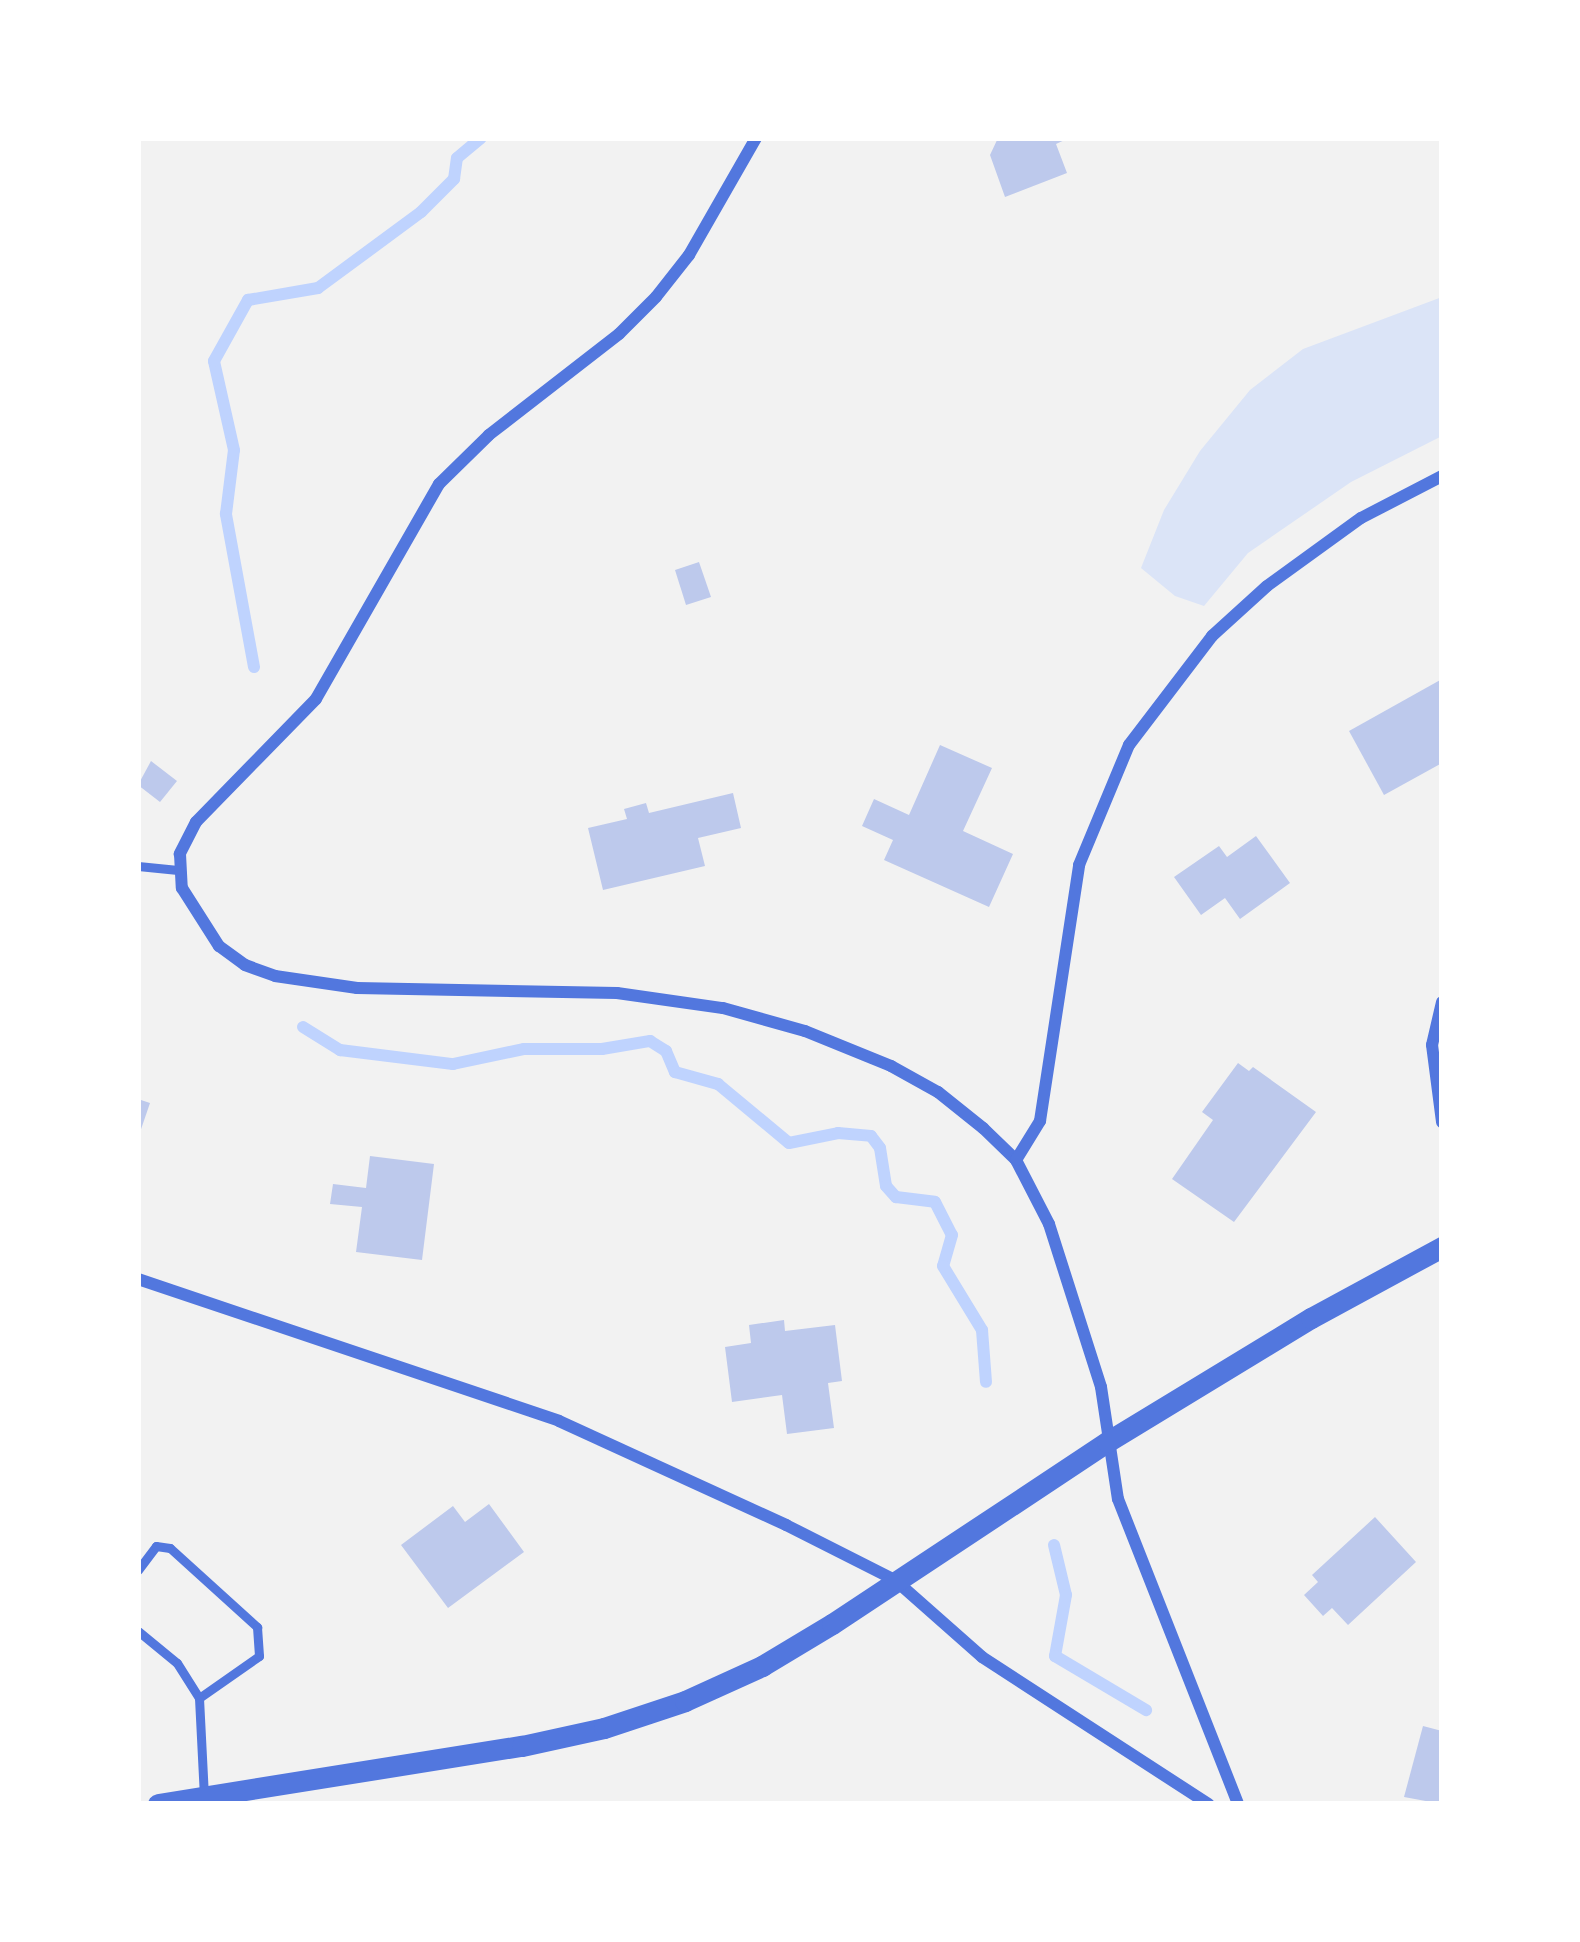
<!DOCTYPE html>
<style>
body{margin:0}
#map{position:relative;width:1580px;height:1942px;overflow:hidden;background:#f2f2f2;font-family:"PT Sans Narrow",sans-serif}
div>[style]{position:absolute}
.green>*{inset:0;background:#dbe4f7}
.stream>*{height:12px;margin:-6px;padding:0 6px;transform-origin:6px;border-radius:6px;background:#bfd3fe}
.building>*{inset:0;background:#bdc9ec}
.service>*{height:9px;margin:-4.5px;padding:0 4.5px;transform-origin:4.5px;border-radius:4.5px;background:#5277de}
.minor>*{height:12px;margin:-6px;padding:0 6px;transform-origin:6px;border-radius:6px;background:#5277de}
.tertiary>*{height:21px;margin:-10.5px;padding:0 10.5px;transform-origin:10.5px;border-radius:10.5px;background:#5277de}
span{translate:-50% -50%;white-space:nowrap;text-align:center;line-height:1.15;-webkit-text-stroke:9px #fff;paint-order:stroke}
.frame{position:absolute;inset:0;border:141px solid #fff;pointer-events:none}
</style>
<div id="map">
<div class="green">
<div style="clip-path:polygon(1442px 297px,1442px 436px,1351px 482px,1248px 553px,1204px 606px,1175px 596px,1141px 568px,1164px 510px,1200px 451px,1250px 390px,1303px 349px)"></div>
</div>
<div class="stream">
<div style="left:254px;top:667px;width:156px;rotate:-100.4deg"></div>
<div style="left:226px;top:514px;width:64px;rotate:-82.9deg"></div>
<div style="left:234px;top:450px;width:91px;rotate:-102.7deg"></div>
<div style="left:214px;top:361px;width:70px;rotate:-60.9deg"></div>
<div style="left:248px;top:300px;width:71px;rotate:-9.7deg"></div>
<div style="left:318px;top:288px;width:128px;rotate:-36.4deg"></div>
<div style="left:421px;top:212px;width:47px;rotate:-45deg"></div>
<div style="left:454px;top:179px;width:21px;rotate:-82deg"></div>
<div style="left:457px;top:158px;width:31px;rotate:-40deg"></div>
<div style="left:303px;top:1027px;width:44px;rotate:31.9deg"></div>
<div style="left:340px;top:1050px;width:114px;rotate:7.1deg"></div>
<div style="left:453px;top:1064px;width:73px;rotate:-11.9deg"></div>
<div style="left:524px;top:1049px;width:78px"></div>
<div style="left:602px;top:1049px;width:49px;rotate:-9.5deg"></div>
<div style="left:650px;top:1041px;width:19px;rotate:32deg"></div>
<div style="left:666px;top:1051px;width:23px;rotate:67deg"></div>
<div style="left:675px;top:1072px;width:45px;rotate:15.6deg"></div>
<div style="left:718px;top:1084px;width:92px;rotate:39.7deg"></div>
<div style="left:789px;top:1143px;width:50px;rotate:-11.5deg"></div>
<div style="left:838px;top:1133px;width:33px;rotate:5deg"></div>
<div style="left:871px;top:1136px;width:15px;rotate:53deg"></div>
<div style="left:880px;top:1148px;width:38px;rotate:81deg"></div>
<div style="left:886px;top:1186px;width:15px;rotate:48deg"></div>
<div style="left:896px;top:1197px;width:39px;rotate:7deg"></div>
<div style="left:935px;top:1202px;width:37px;rotate:63deg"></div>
<div style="left:952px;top:1235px;width:32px;rotate:106deg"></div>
<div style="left:943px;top:1266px;width:75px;rotate:58.6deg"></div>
<div style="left:982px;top:1330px;width:52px;rotate:85.6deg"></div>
<div style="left:1054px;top:1545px;width:51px;rotate:76.5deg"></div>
<div style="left:1066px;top:1595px;width:62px;rotate:100.2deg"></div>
<div style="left:1055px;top:1656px;width:106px;rotate:30.7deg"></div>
</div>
<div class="building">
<div style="clip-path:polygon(998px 138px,1069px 138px,1056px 144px,1067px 173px,1005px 197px,990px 155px)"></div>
<div style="clip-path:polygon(699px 562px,711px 597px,686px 605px,675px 570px)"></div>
<div style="clip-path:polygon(1442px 679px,1442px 763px,1384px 795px,1349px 731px)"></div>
<div style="clip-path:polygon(940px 745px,992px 768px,963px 831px,1013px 854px,989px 907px,884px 860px,893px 840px,862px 826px,874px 799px,909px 815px)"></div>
<div style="clip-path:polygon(151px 761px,177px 781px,160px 802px,138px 785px)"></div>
<div style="clip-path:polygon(733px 793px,741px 828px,698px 838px,705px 866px,603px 890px,588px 828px,627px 819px,624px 809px,646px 803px,649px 813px)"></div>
<div style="clip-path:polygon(1256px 836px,1290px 883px,1240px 919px,1225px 898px,1201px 915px,1174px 877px,1219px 846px,1227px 857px)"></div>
<div style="clip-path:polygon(1238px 1063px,1249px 1071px,1253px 1067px,1316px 1112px,1234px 1222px,1172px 1179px,1213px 1120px,1202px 1112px)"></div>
<div style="clip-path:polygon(138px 1099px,150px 1103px,139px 1135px,138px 1135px)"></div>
<div style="clip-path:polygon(370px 1156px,434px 1164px,422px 1260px,356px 1252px,362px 1207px,330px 1204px,333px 1184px,366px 1188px)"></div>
<div style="clip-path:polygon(784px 1320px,785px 1331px,835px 1325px,842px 1381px,828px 1383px,834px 1428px,787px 1434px,782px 1395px,732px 1402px,725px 1347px,751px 1343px,749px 1325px)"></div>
<div style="clip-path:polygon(489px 1504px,524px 1552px,448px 1608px,401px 1545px,453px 1506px,465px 1522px)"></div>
<div style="clip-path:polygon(1375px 1517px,1416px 1562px,1348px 1625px,1332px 1608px,1323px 1616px,1304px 1595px,1318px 1582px,1312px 1575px)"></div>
<div style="clip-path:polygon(1423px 1726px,1442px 1731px,1442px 1804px,1404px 1797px)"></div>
</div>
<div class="service">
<div style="left:138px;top:866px;width:40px;rotate:5.7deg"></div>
<div style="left:138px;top:1570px;width:30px;rotate:-53deg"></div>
<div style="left:156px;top:1546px;width:14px;rotate:8deg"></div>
<div style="left:170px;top:1548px;width:118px;rotate:42.2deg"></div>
<div style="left:257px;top:1627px;width:29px;rotate:86deg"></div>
<div style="left:259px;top:1656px;width:73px;rotate:145deg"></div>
<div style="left:138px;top:1631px;width:50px;rotate:39.4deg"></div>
<div style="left:177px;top:1663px;width:41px;rotate:57.8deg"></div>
<div style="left:199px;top:1698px;width:99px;rotate:87.1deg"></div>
</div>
<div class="minor">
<div style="left:756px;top:138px;width:135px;rotate:119.8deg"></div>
<div style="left:689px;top:255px;width:53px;rotate:128.2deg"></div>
<div style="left:656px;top:297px;width:52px;rotate:135deg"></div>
<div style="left:619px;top:334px;width:165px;rotate:142.2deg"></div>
<div style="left:489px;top:435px;width:70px;rotate:135.6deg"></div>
<div style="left:439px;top:484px;width:248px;rotate:119.8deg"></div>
<div style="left:316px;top:699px;width:172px;rotate:134.3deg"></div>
<div style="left:196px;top:822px;width:36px;rotate:117deg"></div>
<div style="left:180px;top:854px;width:34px;rotate:87deg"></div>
<div style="left:182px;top:888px;width:69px;rotate:57.5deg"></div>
<div style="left:219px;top:946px;width:32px;rotate:36deg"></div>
<div style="left:245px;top:965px;width:32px;rotate:20deg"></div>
<div style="left:275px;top:976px;width:83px;rotate:8.3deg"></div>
<div style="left:357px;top:988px;width:260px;rotate:1.1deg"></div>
<div style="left:617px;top:993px;width:107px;rotate:8.1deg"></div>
<div style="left:723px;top:1008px;width:85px;rotate:15.7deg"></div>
<div style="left:805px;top:1031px;width:93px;rotate:22.1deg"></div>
<div style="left:891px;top:1066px;width:54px;rotate:29deg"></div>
<div style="left:938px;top:1092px;width:58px;rotate:38.7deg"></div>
<div style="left:983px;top:1128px;width:46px;rotate:44.1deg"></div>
<div style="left:1016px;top:1160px;width:72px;rotate:62.7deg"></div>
<div style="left:1049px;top:1224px;width:171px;rotate:72.3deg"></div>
<div style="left:1101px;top:1387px;width:113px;rotate:81.4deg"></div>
<div style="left:1118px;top:1499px;width:328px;rotate:68.5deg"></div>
<div style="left:1442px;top:1002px;width:44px;rotate:103.1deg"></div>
<div style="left:1432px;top:1045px;width:78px;rotate:82.6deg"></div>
<div style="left:1016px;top:1160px;width:46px;rotate:-58.4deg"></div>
<div style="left:1040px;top:1121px;width:259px;rotate:-81.3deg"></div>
<div style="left:1079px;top:865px;width:130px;rotate:-67.4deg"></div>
<div style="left:1129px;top:745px;width:137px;rotate:-52.7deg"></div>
<div style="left:1212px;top:636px;width:74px;rotate:-42.3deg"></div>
<div style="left:1267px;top:586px;width:116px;rotate:-35.9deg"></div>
<div style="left:1361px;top:518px;width:91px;rotate:-27.4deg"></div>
<div style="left:138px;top:1279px;width:444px;rotate:18.6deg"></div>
<div style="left:559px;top:1421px;width:250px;rotate:24.6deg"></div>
<div style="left:786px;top:1525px;width:122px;rotate:26.8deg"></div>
<div style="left:895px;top:1580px;width:116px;rotate:41.5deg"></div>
<div style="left:982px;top:1657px;width:270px;rotate:33deg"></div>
</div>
<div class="tertiary">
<div style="left:158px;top:1804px;width:369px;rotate:-9.1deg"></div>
<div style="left:522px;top:1746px;width:84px;rotate:-12.4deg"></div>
<div style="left:604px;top:1728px;width:85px;rotate:-18.4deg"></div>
<div style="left:685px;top:1701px;width:85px;rotate:-24.4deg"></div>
<div style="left:762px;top:1666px;width:82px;rotate:-31deg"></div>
<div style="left:832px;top:1624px;width:330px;rotate:-33.5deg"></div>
<div style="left:1107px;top:1442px;width:239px;rotate:-31.3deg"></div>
<div style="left:1311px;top:1318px;width:149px;rotate:-28.5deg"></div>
</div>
<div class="frame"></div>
</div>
